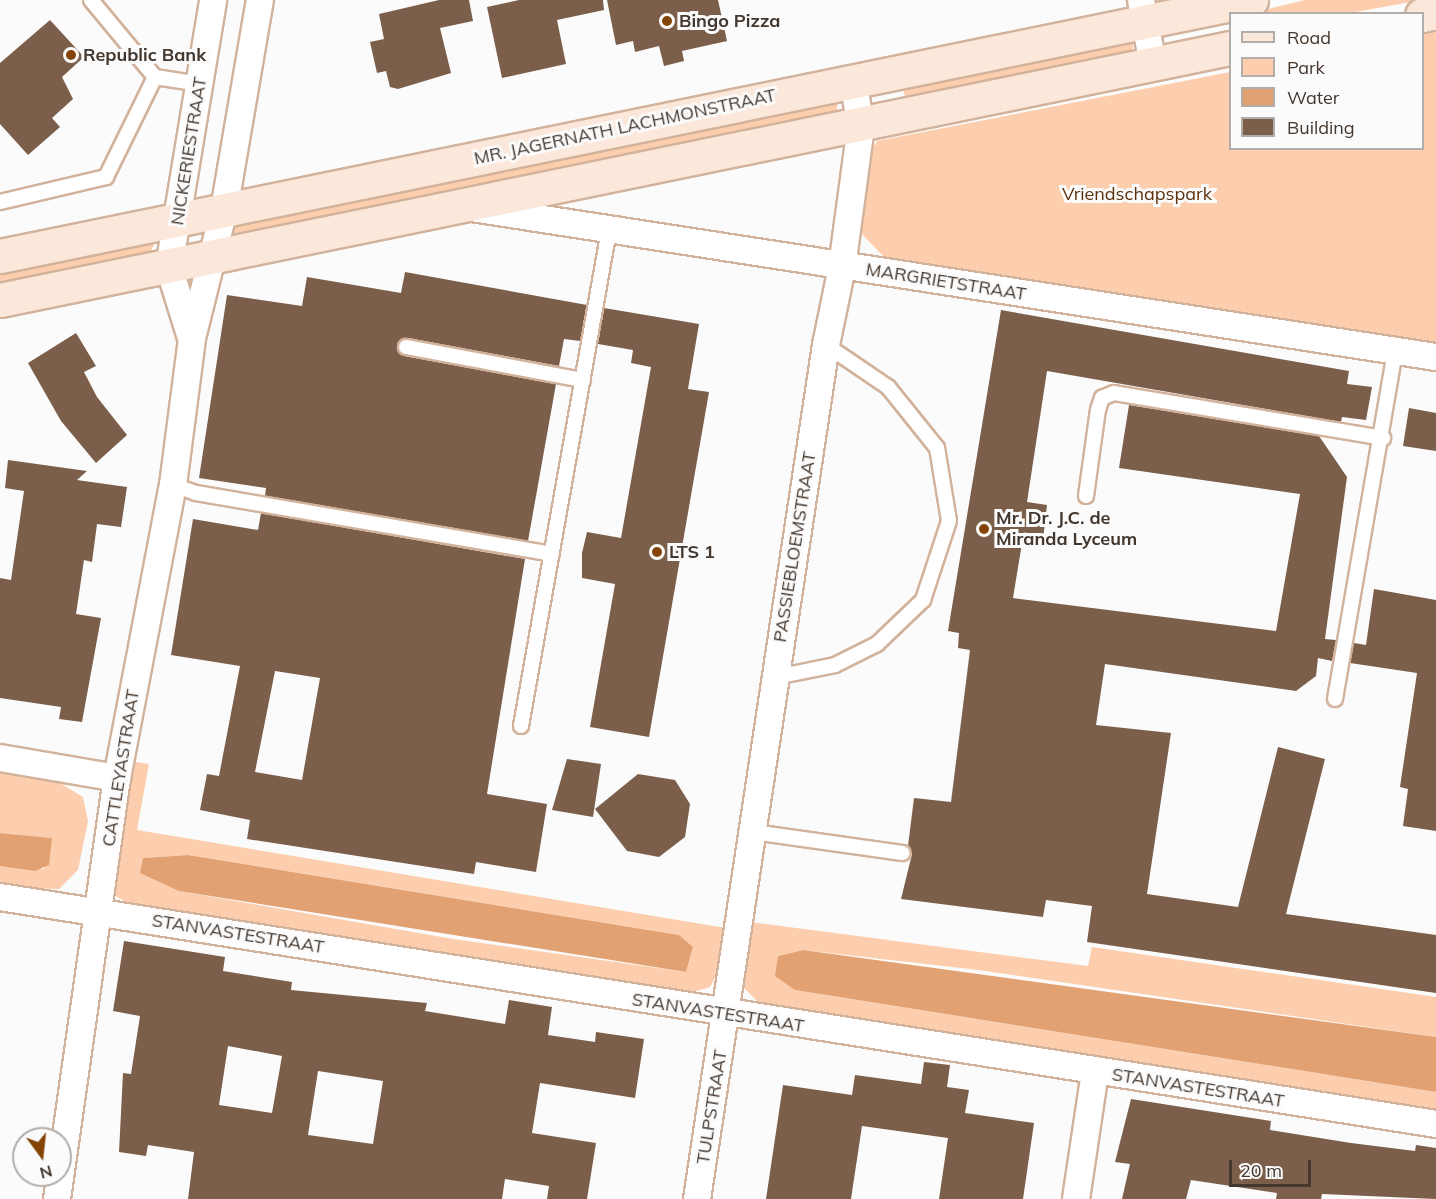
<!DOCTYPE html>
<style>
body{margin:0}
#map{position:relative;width:1436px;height:1199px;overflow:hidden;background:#fbfbfb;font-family:Mulish,sans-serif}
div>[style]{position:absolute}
.green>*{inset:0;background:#fdcead}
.water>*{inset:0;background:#e2a172}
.building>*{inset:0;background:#7c5f4b}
.roads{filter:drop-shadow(2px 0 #d2b29b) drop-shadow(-2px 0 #d2b29b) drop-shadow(0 2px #d2b29b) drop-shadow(0 -2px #d2b29b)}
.service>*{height:14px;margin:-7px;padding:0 7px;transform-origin:7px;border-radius:7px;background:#fff}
.minor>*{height:26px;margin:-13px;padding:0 13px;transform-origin:13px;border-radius:13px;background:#fff}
.secondary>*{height:33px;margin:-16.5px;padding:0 16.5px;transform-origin:16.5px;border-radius:16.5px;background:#fbe8da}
.dots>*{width:16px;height:16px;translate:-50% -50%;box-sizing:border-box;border:3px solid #fbfbfb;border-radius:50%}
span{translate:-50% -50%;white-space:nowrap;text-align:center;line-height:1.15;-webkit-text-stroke:6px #fbfbfb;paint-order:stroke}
.poi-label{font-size:18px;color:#44372e;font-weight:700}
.left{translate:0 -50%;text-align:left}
.street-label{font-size:18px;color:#44372e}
.park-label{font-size:18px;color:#5b310c}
.legend{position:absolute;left:1229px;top:12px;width:195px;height:138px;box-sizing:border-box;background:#fbfbfb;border:2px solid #b2ada9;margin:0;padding:8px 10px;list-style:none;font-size:18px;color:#44372e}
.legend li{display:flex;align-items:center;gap:12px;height:30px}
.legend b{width:30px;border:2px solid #b2ada9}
.north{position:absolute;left:12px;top:1127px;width:60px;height:60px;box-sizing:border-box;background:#fbfbfb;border:2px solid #b2ada9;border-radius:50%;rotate:165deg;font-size:16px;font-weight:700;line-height:24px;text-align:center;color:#44372e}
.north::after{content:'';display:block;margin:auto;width:21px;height:27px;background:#834405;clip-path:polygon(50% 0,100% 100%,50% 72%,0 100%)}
.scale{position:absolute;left:1229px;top:1160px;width:82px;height:27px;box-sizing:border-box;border:3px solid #44372e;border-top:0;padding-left:8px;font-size:18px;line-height:21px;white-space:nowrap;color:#44372e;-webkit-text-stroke:4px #fbfbfb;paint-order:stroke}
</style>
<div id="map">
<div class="green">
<div style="clip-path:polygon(1305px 0,1422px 0,1350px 13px,1247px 14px)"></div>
<div style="clip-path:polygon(1436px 31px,1436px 346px,885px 258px,861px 233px,871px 151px,877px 141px,1230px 72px,1230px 148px,1422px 148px,1423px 34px)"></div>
<div style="clip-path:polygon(1134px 41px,1132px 52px,907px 99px,904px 94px,903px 88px)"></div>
<div style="clip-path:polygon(826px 99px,838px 101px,836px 115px,237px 236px,233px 232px,232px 225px)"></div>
<div style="clip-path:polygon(156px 241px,148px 256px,0 291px,0 271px)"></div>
<div style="clip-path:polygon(evenodd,124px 760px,149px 764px,137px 830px,726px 928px,716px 976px,710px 987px,680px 996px,139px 910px,114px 895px,107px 879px,124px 760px,188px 855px,679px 935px,693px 947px,686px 972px,453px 939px,179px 891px,144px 858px,188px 855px)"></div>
<div style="clip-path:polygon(0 772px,60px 783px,83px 797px,88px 821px,78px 870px,59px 889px,0 887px,0 866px,44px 869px,52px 838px,0 833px)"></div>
<div style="clip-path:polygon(750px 922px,1088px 966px,1092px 947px,1436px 997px,1436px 1037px,978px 970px,803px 950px,778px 956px,795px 990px,1436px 1092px,1436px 1114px,760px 1004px,741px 985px)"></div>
</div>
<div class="water">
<div style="clip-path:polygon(0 833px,52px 838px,49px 865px,35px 871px,0 866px)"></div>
<div style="clip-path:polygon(188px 855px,679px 935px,693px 947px,686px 972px,179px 891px,140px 873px,143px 858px)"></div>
<div style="clip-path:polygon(803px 950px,1436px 1037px,1436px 1092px,795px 990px,775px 976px,778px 956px)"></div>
</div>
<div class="building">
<div style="clip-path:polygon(439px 0,469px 0,473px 21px,440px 28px,451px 73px,398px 89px,390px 87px,386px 71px,377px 73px,370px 42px,384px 39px,379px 14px)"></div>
<div style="clip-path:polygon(519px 0,603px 0,604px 10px,557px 20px,566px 64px,502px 78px,487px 7px)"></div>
<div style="clip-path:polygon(607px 0,718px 0,727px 41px,682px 51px,684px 61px,664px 66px,659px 46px,635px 52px,633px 41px,616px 45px)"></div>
<div style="clip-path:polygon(50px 20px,84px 57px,62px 77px,73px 99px,52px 118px,60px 127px,28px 155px,0 124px,0 63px)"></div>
<div style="clip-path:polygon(405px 272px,587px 305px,580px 341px,564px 339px,559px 366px,408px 338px,397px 345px,404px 356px,556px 384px,528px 541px,265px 496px,266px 488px,199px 478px,227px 295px,302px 306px,307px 277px,401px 293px)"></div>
<div style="clip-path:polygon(604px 308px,699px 324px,688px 389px,709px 392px,649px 737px,590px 727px,615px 584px,582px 578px,582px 553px,587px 532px,621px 538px,651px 367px,631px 363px,633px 350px,598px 344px)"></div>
<div style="clip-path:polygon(1001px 310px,1349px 371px,1347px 384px,1372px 387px,1366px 420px,1342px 417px,1341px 422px,1047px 371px,1027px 502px,1047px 505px,1043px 540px,1023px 537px,1013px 598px,1276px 631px,1300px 494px,1119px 468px,1129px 405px,1319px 436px,1347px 477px,1325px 639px,1336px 640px,1332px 661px,1318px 658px,1316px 676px,1296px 691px,1105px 664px,1096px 725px,1171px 733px,1147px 894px,1238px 907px,1278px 747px,1325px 759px,1286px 914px,1436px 935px,1436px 993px,1087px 942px,1092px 906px,1046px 900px,1043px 917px,901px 899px,912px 854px,908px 846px,914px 798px,951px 802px,970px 650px,958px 648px,959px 633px,948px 631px)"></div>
<div style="clip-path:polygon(76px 333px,96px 366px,84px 372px,97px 397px,127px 435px,96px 463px,61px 421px,28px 363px)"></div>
<div style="clip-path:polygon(1409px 408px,1436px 413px,1436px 451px,1403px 446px)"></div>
<div style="clip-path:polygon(8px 460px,87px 471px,77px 480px,127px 487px,121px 527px,97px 524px,92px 562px,84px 560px,76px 614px,101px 618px,82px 722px,59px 719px,61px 707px,0 698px,0 578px,11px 580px,24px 491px,5px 488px)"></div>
<div style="clip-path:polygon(evenodd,261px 513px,525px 559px,487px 794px,547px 804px,536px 872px,476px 862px,474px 874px,247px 839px,250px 820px,200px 810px,207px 774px,219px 776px,240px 666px,171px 655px,193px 519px,258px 530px,261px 513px,275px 671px,320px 678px,302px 780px,255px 772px,275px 671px)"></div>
<div style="clip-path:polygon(1374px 589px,1436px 600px,1436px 831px,1403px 826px,1408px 789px,1400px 787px,1417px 673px,1350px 663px,1354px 643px,1366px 645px)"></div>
<div style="clip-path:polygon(567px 759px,601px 764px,593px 817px,552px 810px)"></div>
<div style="clip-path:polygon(638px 774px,675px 780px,690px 804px,685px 837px,659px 857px,627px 851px,595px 809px)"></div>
<div style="clip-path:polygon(evenodd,124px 941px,225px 957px,223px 971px,292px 982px,291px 990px,427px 1003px,425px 1011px,505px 1024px,509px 1000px,552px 1007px,548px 1035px,595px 1042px,596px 1032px,644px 1039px,635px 1098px,540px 1083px,532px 1133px,596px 1143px,587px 1199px,547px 1199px,549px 1186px,505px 1179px,502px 1199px,188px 1199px,194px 1152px,148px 1145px,146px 1156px,119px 1152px,123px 1073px,131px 1074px,140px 1016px,113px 1011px,124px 941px,228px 1046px,282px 1056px,272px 1113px,219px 1105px,228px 1046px,124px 941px,318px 1071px,383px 1081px,373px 1144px,308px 1135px,318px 1071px)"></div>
<div style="clip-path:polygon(924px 1062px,950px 1065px,947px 1087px,969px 1090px,965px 1113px,1034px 1123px,1023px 1199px,939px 1199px,948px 1138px,862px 1126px,851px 1199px,766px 1199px,783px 1085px,852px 1095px,855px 1075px,921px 1084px)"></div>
<div style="clip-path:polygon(1131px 1099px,1271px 1121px,1270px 1130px,1351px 1143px,1415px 1151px,1416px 1145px,1436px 1148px,1436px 1199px,1322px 1194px,1321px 1199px,1276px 1199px,1277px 1193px,1191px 1180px,1186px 1199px,1122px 1199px,1130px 1164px,1115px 1162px)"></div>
</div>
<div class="roads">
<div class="service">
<div style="left:91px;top:0;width:100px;rotate:50.3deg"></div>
<div style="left:155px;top:77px;width:46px;rotate:8.8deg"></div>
<div style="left:0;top:202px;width:109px;rotate:-13.3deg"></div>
<div style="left:106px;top:177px;width:111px;rotate:-63.9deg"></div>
<div style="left:406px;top:347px;width:180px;rotate:10.6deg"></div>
<div style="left:173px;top:485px;width:24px;rotate:19deg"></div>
<div style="left:196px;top:493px;width:361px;rotate:9.7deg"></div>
<div style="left:1086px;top:496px;width:87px;rotate:-82.1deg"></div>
<div style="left:1098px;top:410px;width:13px;rotate:-72deg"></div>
<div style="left:1102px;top:398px;width:13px;rotate:-23deg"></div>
<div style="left:1114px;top:393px;width:273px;rotate:9.5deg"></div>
<div style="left:776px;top:677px;width:60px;rotate:-11.5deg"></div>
<div style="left:835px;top:665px;width:47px;rotate:-26.6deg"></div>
<div style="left:877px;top:644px;width:64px;rotate:-43.7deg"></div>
<div style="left:923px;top:600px;width:83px;rotate:-71.8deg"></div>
<div style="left:949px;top:521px;width:74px;rotate:-99.3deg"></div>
<div style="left:937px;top:448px;width:78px;rotate:-128.8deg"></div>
<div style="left:888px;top:387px;width:75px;rotate:-145.9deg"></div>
<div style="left:1335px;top:699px;width:353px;rotate:-80.2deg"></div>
<div style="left:521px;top:726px;width:504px;rotate:-79.94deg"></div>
<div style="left:753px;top:832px;width:151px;rotate:8deg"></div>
</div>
<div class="minor">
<div style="left:1141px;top:0;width:66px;rotate:79.5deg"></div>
<div style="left:472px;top:208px;width:975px;rotate:8.79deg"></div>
<div style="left:191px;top:338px;width:74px;rotate:-107.2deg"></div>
<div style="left:169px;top:267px;width:271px;rotate:-80.6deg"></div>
<div style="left:0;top:758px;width:119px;rotate:9.7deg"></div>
<div style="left:0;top:897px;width:1454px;rotate:8.98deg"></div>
<div style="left:57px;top:1199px;width:425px;rotate:-81.9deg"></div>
<div style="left:117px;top:778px;width:298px;rotate:-79.2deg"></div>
<div style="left:173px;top:485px;width:148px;rotate:-82.6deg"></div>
<div style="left:192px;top:338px;width:132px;rotate:-76deg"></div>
<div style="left:224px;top:210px;width:213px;rotate:-80.3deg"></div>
<div style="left:697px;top:1199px;width:864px;rotate:-81.41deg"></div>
<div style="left:826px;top:345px;width:80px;rotate:-78.4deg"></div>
<div style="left:842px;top:267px;width:141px;rotate:-82.3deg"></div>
<div style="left:861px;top:127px;width:48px;rotate:-99.7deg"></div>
<div style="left:1076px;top:1199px;width:128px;rotate:-81.5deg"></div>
</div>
<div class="secondary">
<div style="left:1422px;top:15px;width:14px;rotate:-12deg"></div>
<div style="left:0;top:256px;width:1277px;rotate:-11.57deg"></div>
<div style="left:0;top:300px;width:1256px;rotate:-11.58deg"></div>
</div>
</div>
<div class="dots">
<div style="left:667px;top:21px;background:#834405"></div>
<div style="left:71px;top:55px;background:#834405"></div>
<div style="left:984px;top:529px;background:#834405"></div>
<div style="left:657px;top:552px;background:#834405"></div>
</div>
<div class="poi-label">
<span class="left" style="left:679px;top:21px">Bingo Pizza</span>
<span class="left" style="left:83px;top:55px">Republic Bank</span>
<span class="left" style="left:996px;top:529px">Mr. Dr. J.C. de<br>Miranda Lyceum</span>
<span class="left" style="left:669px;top:552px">LTS 1</span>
</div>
<div class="street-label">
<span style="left:625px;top:127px;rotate:-12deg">MR. JAGERNATH LACHMONSTRAAT</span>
<span style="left:189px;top:151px;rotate:-81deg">NICKERIESTRAAT</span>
<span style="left:946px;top:282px;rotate:9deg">MARGRIETSTRAAT</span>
<span style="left:795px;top:547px;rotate:-81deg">PASSIEBLOEMSTRAAT</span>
<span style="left:121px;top:768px;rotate:-81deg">CATTLEYASTRAAT</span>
<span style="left:238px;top:934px;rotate:9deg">STANVASTESTRAAT</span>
<span style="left:718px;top:1013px;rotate:9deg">STANVASTESTRAAT</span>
<span style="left:1198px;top:1088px;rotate:9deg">STANVASTESTRAAT</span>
<span style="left:712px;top:1107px;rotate:-81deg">TULPSTRAAT</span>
</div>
<div class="park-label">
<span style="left:1137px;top:194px">Vriendschapspark</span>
</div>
<ul class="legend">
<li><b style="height:8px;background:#fbe8da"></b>Road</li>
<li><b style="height:16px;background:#fdcead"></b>Park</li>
<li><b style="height:16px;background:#e2a172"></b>Water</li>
<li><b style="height:16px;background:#7c5f4b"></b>Building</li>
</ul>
<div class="north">N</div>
<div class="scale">20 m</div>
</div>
